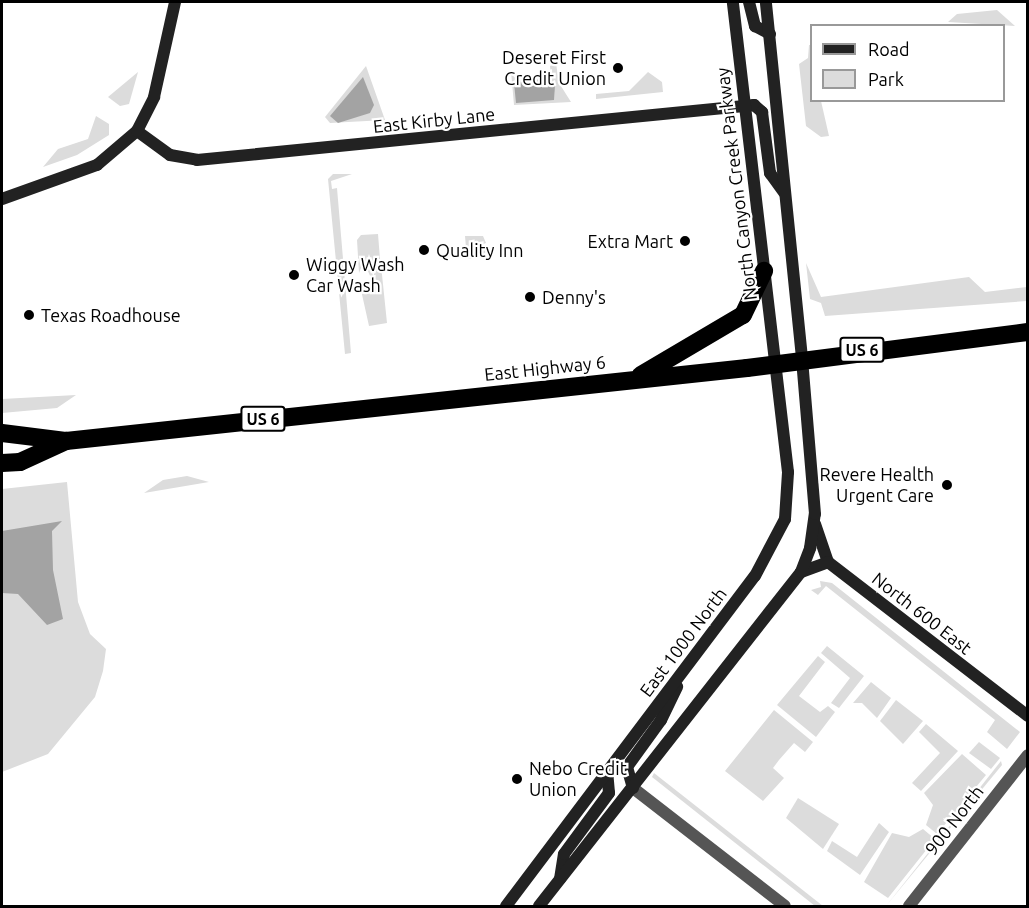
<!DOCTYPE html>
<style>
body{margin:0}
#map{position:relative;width:1029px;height:908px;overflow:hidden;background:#fff;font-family:Ubuntu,sans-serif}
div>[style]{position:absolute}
.green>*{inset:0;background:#dcdcdc}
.water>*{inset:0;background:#a3a3a3}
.street>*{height:12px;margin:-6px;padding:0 6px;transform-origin:6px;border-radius:6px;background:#555}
.secondary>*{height:12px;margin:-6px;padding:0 6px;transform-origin:6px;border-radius:6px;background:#222}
.highway>*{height:18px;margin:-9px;padding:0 9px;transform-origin:9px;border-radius:9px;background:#000}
.dots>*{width:16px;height:16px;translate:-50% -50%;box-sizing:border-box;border:3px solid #fff;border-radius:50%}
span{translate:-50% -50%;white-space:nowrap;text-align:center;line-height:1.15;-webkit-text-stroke:4.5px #fff;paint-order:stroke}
.shield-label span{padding:2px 4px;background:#fff;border:2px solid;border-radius:4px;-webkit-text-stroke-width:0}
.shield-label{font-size:16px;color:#000;font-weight:700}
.poi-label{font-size:18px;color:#000}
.right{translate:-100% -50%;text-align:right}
.left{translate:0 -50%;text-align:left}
.street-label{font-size:18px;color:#000}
.frame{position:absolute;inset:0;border:3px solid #000;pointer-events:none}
.legend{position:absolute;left:810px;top:24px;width:195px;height:78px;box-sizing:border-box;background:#fff;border:2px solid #999;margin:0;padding:8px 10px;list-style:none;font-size:18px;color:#000}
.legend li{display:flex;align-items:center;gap:12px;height:30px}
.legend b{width:30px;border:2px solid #999}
</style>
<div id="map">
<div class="green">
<div style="clip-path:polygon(997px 10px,1015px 26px,948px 22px,957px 14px)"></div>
<div style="clip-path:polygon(809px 45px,811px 45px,812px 100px,821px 101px,829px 136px,821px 137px,806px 126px,799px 64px,808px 58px)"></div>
<div style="clip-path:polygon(556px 63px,559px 83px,571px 102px,514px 105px,511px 71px,517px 81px,551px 77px,550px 66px)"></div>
<div style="clip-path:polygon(366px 66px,385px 120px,330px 123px,325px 117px)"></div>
<div style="clip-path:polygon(138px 72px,129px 104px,120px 106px,108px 97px)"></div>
<div style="clip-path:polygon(648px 72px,662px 82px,663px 92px,596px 99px,596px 94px,629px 91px)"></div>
<div style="clip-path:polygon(96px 116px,109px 124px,109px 135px,77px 155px,43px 167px,58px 149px,88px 139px)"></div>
<div style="clip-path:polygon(333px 174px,352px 174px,331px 181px,332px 189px,337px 188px,351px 353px,345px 354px,328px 179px)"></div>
<div style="clip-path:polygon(378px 234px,380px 259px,363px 263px,359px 273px,357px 240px,361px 235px)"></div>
<div style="clip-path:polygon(465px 236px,483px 236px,486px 243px,478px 246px,487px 249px,484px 257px,467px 259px)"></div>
<div style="clip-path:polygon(806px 263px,821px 297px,969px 277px,985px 292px,1027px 287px,1027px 301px,825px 316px,821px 303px,810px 299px)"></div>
<div style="clip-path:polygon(381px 265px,387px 323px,369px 326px,359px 281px,367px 287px,371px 278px,366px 267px)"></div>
<div style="clip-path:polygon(76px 395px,57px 408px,2px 413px,2px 399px)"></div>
<div style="clip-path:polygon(187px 476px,209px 482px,144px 493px,163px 480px)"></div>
<div style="clip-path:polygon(67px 482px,78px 602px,90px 634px,106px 649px,103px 671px,95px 697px,48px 754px,2px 772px,2px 489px)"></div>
<div style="clip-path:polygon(820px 581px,832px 583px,1020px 732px,1007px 749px,987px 732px,995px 720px,826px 586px,818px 595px,811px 590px,821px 587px)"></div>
<div style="clip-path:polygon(827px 646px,864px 676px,839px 708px,831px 703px,850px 678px,821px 653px)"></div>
<div style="clip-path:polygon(818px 656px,825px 662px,799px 696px,820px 712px,828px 706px,835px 712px,816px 737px,777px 705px)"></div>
<div style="clip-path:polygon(871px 682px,891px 698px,877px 718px,862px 703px,853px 703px)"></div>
<div style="clip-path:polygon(896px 700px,923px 721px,903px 744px,880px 721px)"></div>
<div style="clip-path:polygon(774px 710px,813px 742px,805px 752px,794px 743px,779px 760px,773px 768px,784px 778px,763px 801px,725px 771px)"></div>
<div style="clip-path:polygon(926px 724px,958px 751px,921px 791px,912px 783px,940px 753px,919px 732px)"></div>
<div style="clip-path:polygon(979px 742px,1000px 758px,991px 769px,969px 753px)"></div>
<div style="clip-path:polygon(962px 754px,986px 775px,937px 834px,926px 825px,933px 805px,924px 793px)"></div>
<div style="clip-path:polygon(1001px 761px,1002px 765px,886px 906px)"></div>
<div style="clip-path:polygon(654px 773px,823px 906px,815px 906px,652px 777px)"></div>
<div style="clip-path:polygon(798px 798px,839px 824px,823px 849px,786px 818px)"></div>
<div style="clip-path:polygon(879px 823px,889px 832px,860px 875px,827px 851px,832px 841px,857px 857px)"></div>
<div style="clip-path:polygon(923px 829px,935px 839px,888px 898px,864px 882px,892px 833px,909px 837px)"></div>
</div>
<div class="water">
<div style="clip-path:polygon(363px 77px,374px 105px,370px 113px,338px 123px,330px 116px)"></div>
<div style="clip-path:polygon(549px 79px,555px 85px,554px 100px,516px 103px,514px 83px)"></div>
<div style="clip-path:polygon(62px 521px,52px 531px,53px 570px,63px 619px,47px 625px,18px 594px,2px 593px,2px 531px)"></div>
</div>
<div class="street">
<div style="left:633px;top:788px;width:192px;rotate:37.8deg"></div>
<div style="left:909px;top:906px;width:192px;rotate:-51.8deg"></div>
</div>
<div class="secondary">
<div style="left:749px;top:2px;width:25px;rotate:76deg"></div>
<div style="left:755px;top:26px;width:17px;rotate:28deg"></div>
<div style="left:137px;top:131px;width:41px;rotate:36deg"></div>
<div style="left:170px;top:155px;width:27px;rotate:10deg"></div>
<div style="left:197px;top:160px;width:560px;rotate:-5.64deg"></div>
<div style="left:754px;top:105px;width:11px;rotate:41deg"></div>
<div style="left:762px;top:112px;width:62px;rotate:82.5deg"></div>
<div style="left:770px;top:173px;width:24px;rotate:54deg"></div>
<div style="left:2px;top:199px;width:101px;rotate:-19.7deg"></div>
<div style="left:97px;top:165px;width:52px;rotate:-40.4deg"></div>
<div style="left:137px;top:131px;width:38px;rotate:-63deg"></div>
<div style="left:154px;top:97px;width:97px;rotate:-77.5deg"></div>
<div style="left:815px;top:524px;width:40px;rotate:71.1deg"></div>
<div style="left:828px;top:562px;width:252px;rotate:37.6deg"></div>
<div style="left:801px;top:572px;width:29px;rotate:-20deg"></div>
<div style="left:633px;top:788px;width:22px;rotate:-106deg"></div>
<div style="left:627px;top:767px;width:58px;rotate:-54.1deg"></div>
<div style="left:661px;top:720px;width:37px;rotate:-64deg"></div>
<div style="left:560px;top:879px;width:25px;rotate:-81deg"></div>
<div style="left:564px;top:854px;width:76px;rotate:-53.6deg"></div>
<div style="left:609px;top:793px;width:21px;rotate:-95deg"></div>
<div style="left:506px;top:906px;width:413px;rotate:-53deg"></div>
<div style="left:755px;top:576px;width:64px;rotate:-62.2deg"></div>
<div style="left:785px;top:519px;width:47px;rotate:-86.3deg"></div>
<div style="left:788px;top:472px;width:473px;rotate:-96.7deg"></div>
<div style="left:539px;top:906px;width:424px;rotate:-51.9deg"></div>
<div style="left:801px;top:572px;width:26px;rotate:-69deg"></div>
<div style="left:810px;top:548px;width:34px;rotate:-82deg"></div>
<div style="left:815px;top:514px;width:157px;rotate:-94.8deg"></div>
<div style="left:802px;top:358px;width:358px;rotate:-95.8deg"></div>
</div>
<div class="highway">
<div style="left:641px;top:375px;width:118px;rotate:-30.5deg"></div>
<div style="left:743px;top:315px;width:49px;rotate:-64.5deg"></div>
<div style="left:2px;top:433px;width:64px;rotate:7.1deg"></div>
<div style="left:66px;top:441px;width:685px;rotate:-6.12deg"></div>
<div style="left:747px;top:368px;width:283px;rotate:-7.3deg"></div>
<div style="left:2px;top:463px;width:18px;rotate:-3deg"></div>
<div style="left:20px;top:462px;width:51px;rotate:-24.5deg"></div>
</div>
<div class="dots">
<div style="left:618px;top:68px;background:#000"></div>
<div style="left:685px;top:241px;background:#000"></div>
<div style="left:424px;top:250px;background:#000"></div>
<div style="left:294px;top:275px;background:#000"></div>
<div style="left:530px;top:297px;background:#000"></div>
<div style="left:29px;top:315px;background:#000"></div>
<div style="left:947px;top:485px;background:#000"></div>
<div style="left:517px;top:779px;background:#000"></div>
</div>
<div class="shield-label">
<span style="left:862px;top:350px">US 6</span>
<span style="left:263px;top:419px">US 6</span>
</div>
<div class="poi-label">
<span class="right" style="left:606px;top:68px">Deseret First<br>Credit Union</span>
<span class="right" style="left:673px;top:241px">Extra Mart</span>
<span class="left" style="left:436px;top:250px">Quality Inn</span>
<span class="left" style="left:306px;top:275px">Wiggy Wash<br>Car Wash</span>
<span class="left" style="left:542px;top:297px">Denny's</span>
<span class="left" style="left:41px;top:315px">Texas Roadhouse</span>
<span class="right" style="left:934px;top:485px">Revere Health<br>Urgent Care</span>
<span class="left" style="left:529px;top:779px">Nebo Credit<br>Union</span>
</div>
<div class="street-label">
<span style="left:434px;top:120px;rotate:-6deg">East Kirby Lane</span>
<span style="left:736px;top:184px;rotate:-97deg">North Canyon Creek Parkway</span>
<span style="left:545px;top:368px;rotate:-6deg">East Highway 6</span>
<span style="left:922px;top:613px;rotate:38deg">North 600 East</span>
<span style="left:683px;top:642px;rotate:-53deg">East 1000 North</span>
<span style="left:954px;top:820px;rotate:-52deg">900 North</span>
</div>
<div class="frame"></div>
<ul class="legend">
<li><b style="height:8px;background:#222"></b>Road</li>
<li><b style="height:16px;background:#dcdcdc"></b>Park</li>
</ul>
</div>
